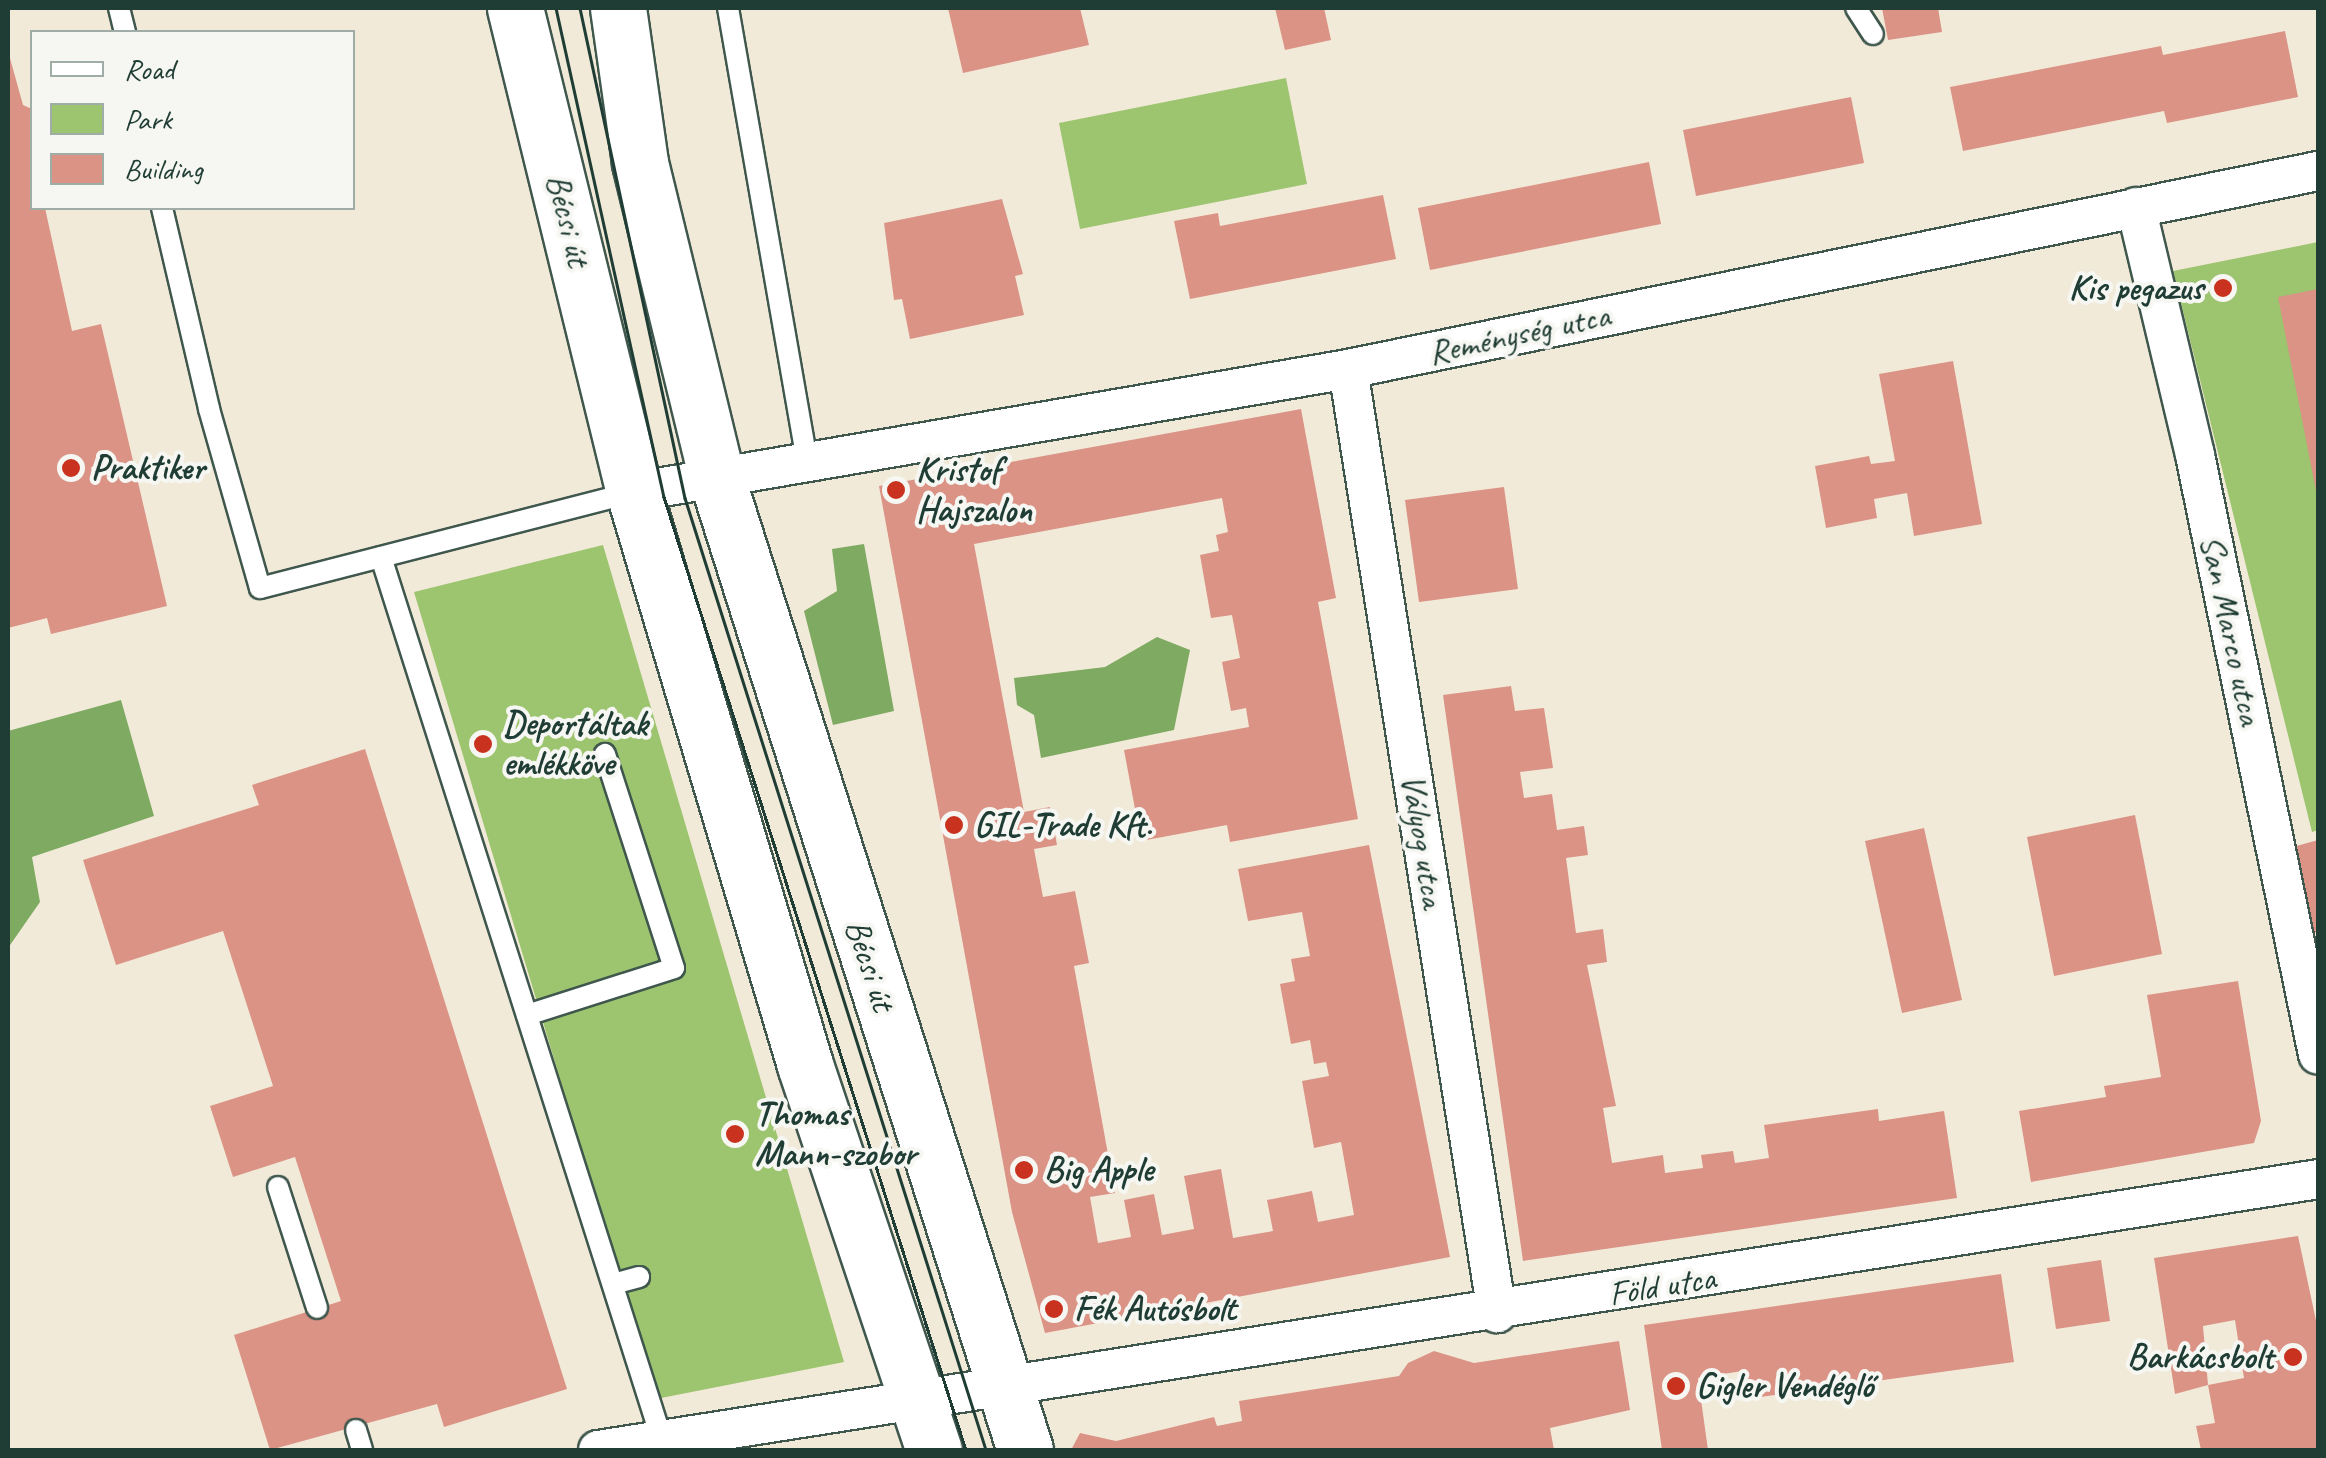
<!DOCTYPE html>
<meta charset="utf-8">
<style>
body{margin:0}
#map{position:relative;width:2326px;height:1458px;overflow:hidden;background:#f2ead9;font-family:Caveat,sans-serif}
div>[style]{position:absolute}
.green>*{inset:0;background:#9dc46f}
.forest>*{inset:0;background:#7eaa62}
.building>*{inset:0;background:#da9385}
.roads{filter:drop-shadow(2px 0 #3f574d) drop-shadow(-2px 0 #3f574d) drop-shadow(0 2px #3f574d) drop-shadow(0 -2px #3f574d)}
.service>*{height:20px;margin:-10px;padding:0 10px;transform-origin:10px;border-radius:10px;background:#fff}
.minor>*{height:38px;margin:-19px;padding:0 19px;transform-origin:19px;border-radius:19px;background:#fff}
.secondary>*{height:55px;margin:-27.5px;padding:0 27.5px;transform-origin:27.5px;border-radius:27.5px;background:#fff}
.tram>*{height:2.5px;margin:-1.25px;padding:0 1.25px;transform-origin:1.25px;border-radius:1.25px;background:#1f3d34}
.dots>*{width:28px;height:28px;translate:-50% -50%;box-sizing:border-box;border:5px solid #f6f6f2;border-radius:50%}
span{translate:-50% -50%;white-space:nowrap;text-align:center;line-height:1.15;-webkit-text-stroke:8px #f6f6f2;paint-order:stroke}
.street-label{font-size:35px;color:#1f3d34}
.poi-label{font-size:35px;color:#1f3d34;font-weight:700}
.right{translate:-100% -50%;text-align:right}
.left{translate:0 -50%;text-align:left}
.frame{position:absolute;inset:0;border:10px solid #1f3d34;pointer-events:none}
.legend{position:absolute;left:30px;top:30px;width:325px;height:180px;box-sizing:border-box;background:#f6f6f2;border:2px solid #a0aca6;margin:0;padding:12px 18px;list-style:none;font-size:30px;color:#1f3d34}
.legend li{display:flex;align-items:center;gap:20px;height:50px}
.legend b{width:50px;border:2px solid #a0aca6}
</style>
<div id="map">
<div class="green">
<div style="clip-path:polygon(1286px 78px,1307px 184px,1080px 229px,1059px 123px)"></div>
<div style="clip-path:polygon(2318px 242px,2318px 830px,2312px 832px,2173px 271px)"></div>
<div style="clip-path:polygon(603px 545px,844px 1362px,656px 1399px,414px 592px)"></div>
</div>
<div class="forest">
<div style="clip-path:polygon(864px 544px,894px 711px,833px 725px,804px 611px,837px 591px,832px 549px)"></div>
<div style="clip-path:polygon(1157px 637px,1190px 650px,1174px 730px,1041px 758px,1034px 715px,1017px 705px,1014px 678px,1105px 667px)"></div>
<div style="clip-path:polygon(121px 700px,154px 816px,32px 857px,40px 902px,8px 948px,8px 731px)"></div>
</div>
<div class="building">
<div style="clip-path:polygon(948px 8px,1080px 8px,1089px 45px,963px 73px)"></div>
<div style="clip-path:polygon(1275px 8px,1324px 8px,1331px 40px,1285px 50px)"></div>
<div style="clip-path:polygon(1882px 8px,1938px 8px,1942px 32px,1888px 40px)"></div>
<div style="clip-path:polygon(2285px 31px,2298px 97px,2167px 123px,2164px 111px,1963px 151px,1950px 87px,2161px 46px,2163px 55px)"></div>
<div style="clip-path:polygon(8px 51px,23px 105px,32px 109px,32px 208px,45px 208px,72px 331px,101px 324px,167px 606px,51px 634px,47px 618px,8px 628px)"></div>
<div style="clip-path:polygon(1851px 97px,1864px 163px,1696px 196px,1683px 130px)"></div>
<div style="clip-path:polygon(1649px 162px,1661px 224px,1430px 270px,1418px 208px)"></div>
<div style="clip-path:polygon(1383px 195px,1396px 259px,1190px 299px,1174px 221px,1218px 213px,1220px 226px)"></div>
<div style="clip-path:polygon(1002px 199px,1023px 274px,1015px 276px,1024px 315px,910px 339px,902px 299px,894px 300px,884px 223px)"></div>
<div style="clip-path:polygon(2318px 289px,2318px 496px,2317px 496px,2278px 297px)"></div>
<div style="clip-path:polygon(1953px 361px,1982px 524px,1914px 536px,1907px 493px,1874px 499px,1877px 518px,1826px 528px,1815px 466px,1869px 456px,1871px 464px,1895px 461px,1879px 374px)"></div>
<div style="clip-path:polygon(1301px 409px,1336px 598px,1318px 602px,1358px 819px,1230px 842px,1227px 825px,1141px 841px,1124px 750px,1249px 727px,1246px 708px,1231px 711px,1222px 662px,1240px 658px,1232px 615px,1211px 618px,1200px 555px,1219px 551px,1216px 535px,1228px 532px,1222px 498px,974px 544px,1024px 812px,1050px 807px,1057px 845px,1034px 849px,1043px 897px,1075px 891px,1089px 963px,1074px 966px,1115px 1193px,1090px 1197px,1098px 1243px,1131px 1237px,1124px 1200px,1154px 1194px,1162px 1235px,1194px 1229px,1184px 1176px,1221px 1169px,1233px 1238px,1273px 1231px,1267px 1200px,1312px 1191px,1318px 1222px,1354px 1215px,1341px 1142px,1314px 1148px,1302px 1081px,1329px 1076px,1326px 1062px,1314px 1064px,1310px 1040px,1291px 1044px,1280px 984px,1295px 981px,1291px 959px,1310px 956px,1302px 912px,1248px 921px,1238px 869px,1369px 845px,1450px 1257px,1045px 1333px,1012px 1212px,879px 486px)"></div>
<div style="clip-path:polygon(1504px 487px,1518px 589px,1419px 602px,1405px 500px)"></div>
<div style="clip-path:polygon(1511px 686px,1515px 711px,1544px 708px,1553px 768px,1520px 772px,1524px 798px,1552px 794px,1557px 830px,1584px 826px,1588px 855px,1566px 858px,1576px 933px,1603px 929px,1607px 962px,1587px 965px,1616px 1106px,1603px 1108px,1612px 1163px,1663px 1155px,1665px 1173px,1703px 1168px,1701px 1155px,1733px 1151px,1735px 1163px,1769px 1158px,1764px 1125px,1878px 1109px,1879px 1121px,1944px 1111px,1957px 1198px,1523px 1261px,1443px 695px)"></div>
<div style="clip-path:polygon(365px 749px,567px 1389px,444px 1427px,437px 1404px,270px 1450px,234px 1335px,341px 1301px,295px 1157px,233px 1177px,210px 1106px,273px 1086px,223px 931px,116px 965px,83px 860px,259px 805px,252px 785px)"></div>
<div style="clip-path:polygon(2135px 815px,2162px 954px,2054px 976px,2027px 837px)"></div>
<div style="clip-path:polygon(1924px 828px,1962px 1000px,1902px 1013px,1865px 841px)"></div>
<div style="clip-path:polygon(2318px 840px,2318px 932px,2313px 933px,2293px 847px)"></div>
<div style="clip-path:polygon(2238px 981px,2261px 1121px,2254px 1143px,2031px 1182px,2019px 1111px,2106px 1097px,2104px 1086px,2161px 1077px,2147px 995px)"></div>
<div style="clip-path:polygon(evenodd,2298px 1236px,2318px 1330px,2318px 1450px,2201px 1450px,2196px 1426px,2215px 1423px,2208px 1385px,2175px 1394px,2154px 1258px,2298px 1236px,2235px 1320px,2244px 1378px,2208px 1385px,2203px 1326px,2235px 1320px)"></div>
<div style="clip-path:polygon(2101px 1260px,2110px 1321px,2056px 1329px,2047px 1268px)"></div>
<div style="clip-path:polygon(2001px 1274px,2014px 1362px,1746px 1399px,1742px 1371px,1698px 1378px,1708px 1450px,1662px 1450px,1644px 1325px)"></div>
<div style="clip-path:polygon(1619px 1341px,1630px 1410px,1550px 1428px,1554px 1450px,1071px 1450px,1080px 1433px,1116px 1441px,1214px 1417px,1217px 1426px,1242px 1421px,1239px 1401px,1399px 1376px,1408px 1363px,1434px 1351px,1474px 1363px)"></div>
</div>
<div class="roads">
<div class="service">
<div style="left:119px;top:8px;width:25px;rotate:76deg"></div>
<div style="left:728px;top:8px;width:464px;rotate:80.1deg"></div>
<div style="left:1856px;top:8px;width:31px;rotate:57deg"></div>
<div style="left:162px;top:208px;width:206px;rotate:76.8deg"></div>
<div style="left:209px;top:409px;width:186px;rotate:74.1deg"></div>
<div style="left:260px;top:588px;width:385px;rotate:-14.4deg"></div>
<div style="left:381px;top:557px;width:927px;rotate:72.35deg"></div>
<div style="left:527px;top:1015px;width:154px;rotate:-17.7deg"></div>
<div style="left:674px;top:968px;width:225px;rotate:-107.9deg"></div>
<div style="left:278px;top:1187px;width:127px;rotate:72.1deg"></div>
<div style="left:613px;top:1284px;width:27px;rotate:-15deg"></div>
<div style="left:356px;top:1430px;width:21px;rotate:73deg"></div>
</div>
<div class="minor">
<div style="left:2136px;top:207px;width:255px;rotate:76.6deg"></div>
<div style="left:2195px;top:455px;width:612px;rotate:78.41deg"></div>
<div style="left:1348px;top:369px;width:956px;rotate:81.03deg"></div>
<div style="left:634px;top:492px;width:725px;rotate:-9.77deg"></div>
<div style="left:1348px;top:369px;width:990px;rotate:-11.54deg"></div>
<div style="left:598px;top:1450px;width:1741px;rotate:-8.95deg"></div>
</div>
<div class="secondary">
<div style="left:515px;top:8px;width:498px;rotate:76.2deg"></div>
<div style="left:634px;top:492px;width:598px;rotate:73.38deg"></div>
<div style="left:805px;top:1065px;width:406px;rotate:71.5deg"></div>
<div style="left:618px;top:8px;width:157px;rotate:81.9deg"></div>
<div style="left:640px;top:163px;width:325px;rotate:76.3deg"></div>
<div style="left:717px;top:479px;width:1019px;rotate:72.4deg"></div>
</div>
</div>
<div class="tram">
<div style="left:556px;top:8px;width:501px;rotate:77.55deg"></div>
<div style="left:664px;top:497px;width:1000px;rotate:72.42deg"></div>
<div style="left:580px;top:8px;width:501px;rotate:77.91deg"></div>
<div style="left:685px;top:498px;width:998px;rotate:72.45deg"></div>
</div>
<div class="dots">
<div style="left:2223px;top:288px;background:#c8321e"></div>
<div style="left:71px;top:468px;background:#c8321e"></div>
<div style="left:896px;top:490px;background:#c8321e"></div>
<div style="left:483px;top:744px;background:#c8321e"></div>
<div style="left:954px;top:825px;background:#c8321e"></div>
<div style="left:735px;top:1134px;background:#c8321e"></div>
<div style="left:1024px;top:1170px;background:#c8321e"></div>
<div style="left:1054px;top:1309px;background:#c8321e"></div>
<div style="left:2293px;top:1357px;background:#c8321e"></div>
<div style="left:1676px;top:1386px;background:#c8321e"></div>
</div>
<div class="street-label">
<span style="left:568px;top:220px;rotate:76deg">Bécsi út</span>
<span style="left:1519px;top:334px;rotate:-12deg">Reménység utca</span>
<span style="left:2231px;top:630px;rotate:78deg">San Marco utca</span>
<span style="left:1423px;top:841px;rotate:81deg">Vályog utca</span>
<span style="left:870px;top:965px;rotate:72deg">Bécsi út</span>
<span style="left:1662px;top:1286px;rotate:-9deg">Föld utca</span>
</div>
<div class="poi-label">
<span class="right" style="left:2203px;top:288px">Kis pegazus</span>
<span class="left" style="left:91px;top:468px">Praktiker</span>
<span class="left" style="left:916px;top:490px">Kristof<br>Hajszalon</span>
<span class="left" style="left:503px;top:744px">Deportáltak<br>emlékköve</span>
<span class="left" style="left:974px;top:825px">GIL-Trade Kft.</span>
<span class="left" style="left:755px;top:1134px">Thomas<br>Mann-szobor</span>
<span class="left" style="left:1044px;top:1170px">Big Apple</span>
<span class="left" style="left:1074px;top:1309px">Fék Autósbolt</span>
<span class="right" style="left:2273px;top:1357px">Barkácsbolt</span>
<span class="left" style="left:1696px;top:1386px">Gigler Vendéglő</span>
</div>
<div class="frame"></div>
<ul class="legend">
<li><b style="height:12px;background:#fff"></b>Road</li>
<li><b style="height:28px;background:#9dc46f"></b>Park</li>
<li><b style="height:28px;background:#da9385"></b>Building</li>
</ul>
</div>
